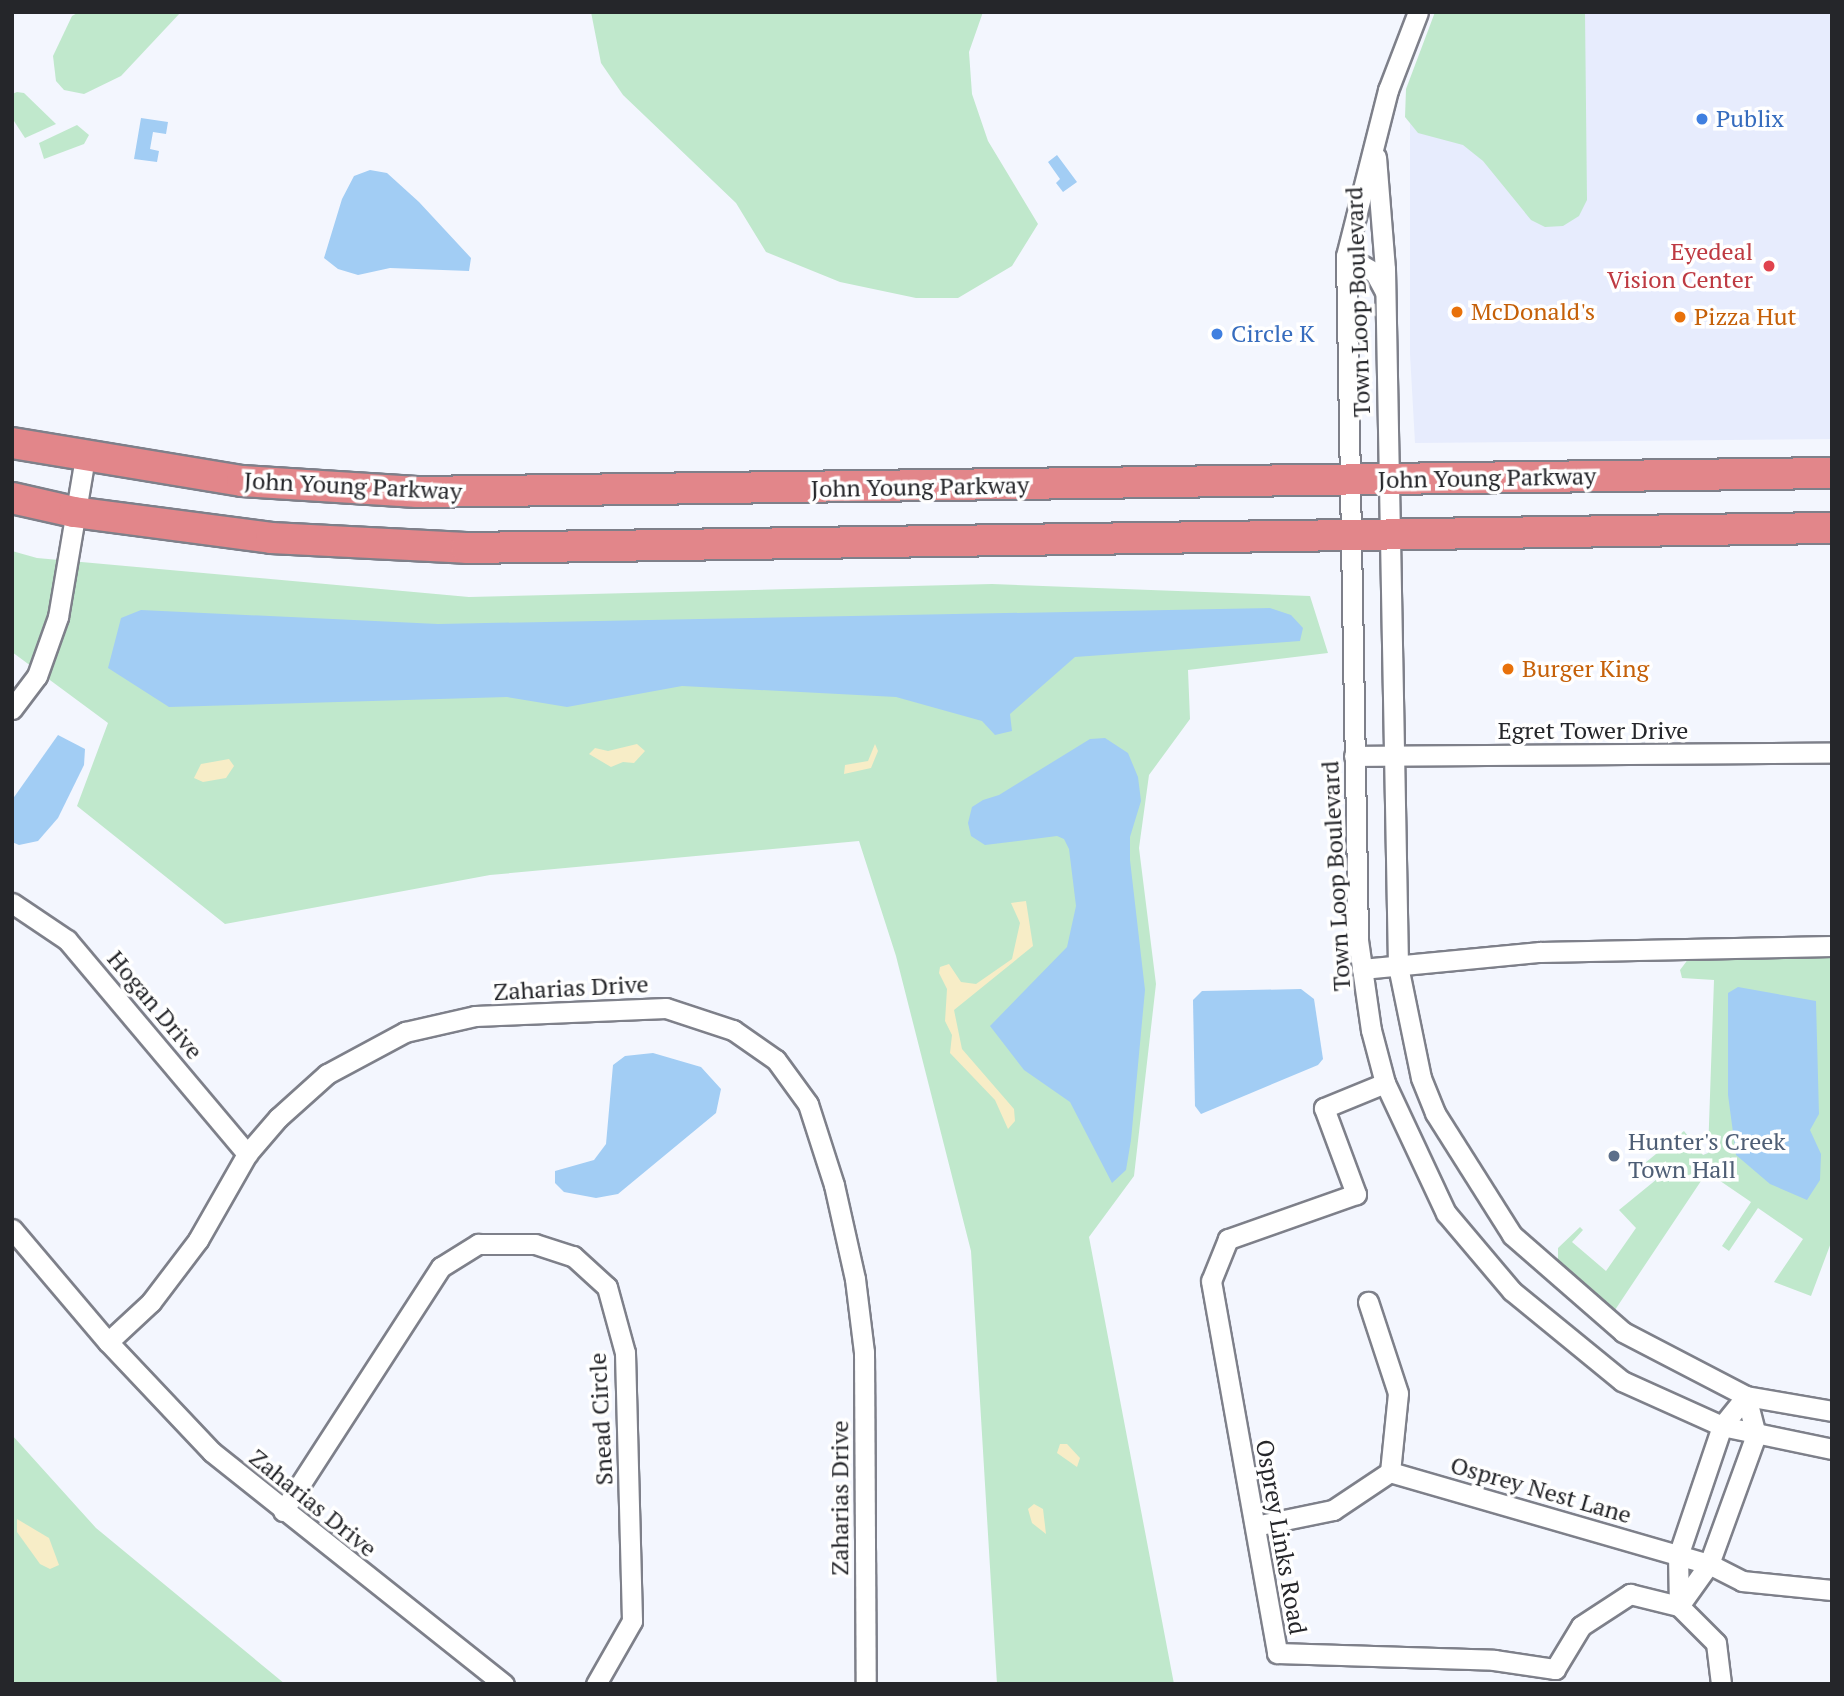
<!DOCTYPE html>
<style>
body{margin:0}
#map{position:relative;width:1844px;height:1696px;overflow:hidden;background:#f3f6fe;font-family:"PT Serif",serif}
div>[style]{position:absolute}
.built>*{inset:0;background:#e7ecfd}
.green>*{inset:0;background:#c0e8cc}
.sand>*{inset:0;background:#f7edc7}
.water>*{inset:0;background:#a2cdf4}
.roads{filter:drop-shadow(2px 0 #7e808a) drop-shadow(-2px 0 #7e808a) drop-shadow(0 2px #7e808a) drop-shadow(0 -2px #7e808a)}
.minor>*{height:19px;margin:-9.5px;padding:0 9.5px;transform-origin:9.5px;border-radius:9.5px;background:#fff}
.highway>*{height:30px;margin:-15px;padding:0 15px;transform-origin:15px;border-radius:15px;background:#e2868a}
.dots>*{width:19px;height:19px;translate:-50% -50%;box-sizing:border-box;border:4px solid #fff;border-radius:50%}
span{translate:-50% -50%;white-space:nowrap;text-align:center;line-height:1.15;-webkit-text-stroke:7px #fff;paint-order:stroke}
.shop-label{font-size:24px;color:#366cbe}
.left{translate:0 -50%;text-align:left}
.health-label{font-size:24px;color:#be3a42}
.right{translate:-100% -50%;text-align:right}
.street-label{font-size:24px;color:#25262a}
.food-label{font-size:24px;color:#c56008}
.service-label{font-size:24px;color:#4e5e75}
.frame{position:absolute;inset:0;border:14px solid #25262a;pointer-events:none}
</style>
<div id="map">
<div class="built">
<div style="clip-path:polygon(1443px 12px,1832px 12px,1832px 439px,1415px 443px,1410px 354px,1410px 107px)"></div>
</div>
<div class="green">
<div style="clip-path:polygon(79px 12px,181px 12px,121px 76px,84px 94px,64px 90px,56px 81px,53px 56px,72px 16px)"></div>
<div style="clip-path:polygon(591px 12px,983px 12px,969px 52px,972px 94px,988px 141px,1038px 224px,1012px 266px,958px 298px,916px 298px,840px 282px,766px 252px,736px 203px,623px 95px,601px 63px)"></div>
<div style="clip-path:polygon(1435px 12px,1585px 12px,1587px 200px,1579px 216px,1563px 226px,1545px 227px,1531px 220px,1483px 161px,1463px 145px,1418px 133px,1405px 117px,1406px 89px)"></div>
<div style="clip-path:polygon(17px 92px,24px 93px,56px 124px,25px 138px,12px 118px,12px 94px)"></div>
<div style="clip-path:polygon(77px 125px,89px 135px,84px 144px,44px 159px,39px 143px)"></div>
<div style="clip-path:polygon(12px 551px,37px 558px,469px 597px,992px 584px,1310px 596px,1328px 653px,1188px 670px,1190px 719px,1149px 775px,1139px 848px,1156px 984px,1134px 1176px,1089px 1237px,1174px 1684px,997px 1684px,971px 1251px,896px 956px,859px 841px,490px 875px,225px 924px,77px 806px,108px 723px,12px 652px)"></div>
<div style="clip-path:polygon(1787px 954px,1832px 956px,1832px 1240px,1811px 1296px,1774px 1282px,1803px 1239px,1758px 1208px,1729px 1251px,1722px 1246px,1751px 1202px,1707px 1172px,1613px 1313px,1558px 1265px,1558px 1248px,1580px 1227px,1583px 1230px,1572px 1242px,1606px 1271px,1636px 1228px,1619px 1210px,1657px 1179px,1645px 1163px,1684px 1131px,1703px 1155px,1708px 1153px,1714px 980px,1682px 978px,1680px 970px,1689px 958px)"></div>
<div style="clip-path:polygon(12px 1435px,96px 1528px,285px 1684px,12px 1684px)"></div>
</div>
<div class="sand">
<div style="clip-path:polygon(637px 744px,645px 751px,634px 763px,623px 762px,611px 767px,589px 754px,595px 748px,608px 751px)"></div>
<div style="clip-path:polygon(875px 744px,878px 751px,871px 768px,844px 774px,845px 765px,868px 761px)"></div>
<div style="clip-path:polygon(229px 759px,234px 766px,226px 778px,203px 782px,194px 778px,201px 764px)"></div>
<div style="clip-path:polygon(1026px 901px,1033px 946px,954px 1010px,962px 1049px,1014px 1109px,1015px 1121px,1008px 1129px,995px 1100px,950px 1053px,952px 1035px,945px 1021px,947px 989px,939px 973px,940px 967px,949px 964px,961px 982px,976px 984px,1012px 959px,1020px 923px,1011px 903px)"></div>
<div style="clip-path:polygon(1060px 1444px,1067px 1444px,1080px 1458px,1077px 1467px,1057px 1453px)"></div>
<div style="clip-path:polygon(1034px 1504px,1043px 1509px,1046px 1534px,1032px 1523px,1028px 1509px)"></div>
<div style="clip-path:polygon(17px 1519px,49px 1538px,59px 1565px,50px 1569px,40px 1564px,17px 1532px)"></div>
</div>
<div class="water">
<div style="clip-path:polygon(141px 118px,168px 122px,166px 134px,153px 132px,150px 149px,159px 151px,157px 162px,134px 159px)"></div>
<div style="clip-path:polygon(1057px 155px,1077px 182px,1063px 192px,1056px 183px,1060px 179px,1048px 162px)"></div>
<div style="clip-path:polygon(370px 170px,387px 173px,419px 202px,471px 258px,469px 271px,390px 268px,358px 275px,338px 269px,324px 258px,342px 199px,354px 176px)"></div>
<div style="clip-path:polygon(1270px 608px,1291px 615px,1303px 628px,1300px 641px,1075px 657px,1010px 714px,1012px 731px,995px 735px,982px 721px,896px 697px,682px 686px,567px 707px,507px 697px,169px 707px,108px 668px,121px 618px,141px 610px,438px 624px)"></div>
<div style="clip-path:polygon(58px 735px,85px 749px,84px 765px,58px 818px,38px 841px,19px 845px,12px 842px,12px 800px)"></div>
<div style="clip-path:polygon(1105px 738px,1128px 753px,1138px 777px,1141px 801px,1130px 837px,1130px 860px,1145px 990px,1131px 1140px,1126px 1170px,1112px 1183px,1070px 1102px,1024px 1070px,990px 1026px,1067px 947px,1076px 906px,1069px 849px,1064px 839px,1057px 836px,985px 845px,971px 836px,968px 823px,972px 807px,983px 800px,999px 795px,1090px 739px)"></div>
<div style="clip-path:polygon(1738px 987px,1816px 1001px,1819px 1114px,1810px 1130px,1821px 1154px,1820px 1180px,1807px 1200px,1770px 1184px,1736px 1155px,1728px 1095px,1728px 993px)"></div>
<div style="clip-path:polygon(1301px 989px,1314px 999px,1323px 1059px,1318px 1065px,1201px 1114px,1195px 1106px,1193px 1000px,1202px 991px)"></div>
<div style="clip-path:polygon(653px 1053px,701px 1067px,721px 1089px,716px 1113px,618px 1194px,596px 1198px,564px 1192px,555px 1183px,555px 1171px,594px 1160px,606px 1144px,613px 1065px,625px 1056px)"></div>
</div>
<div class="roads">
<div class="minor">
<div style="left:1418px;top:12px;width:84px;rotate:111deg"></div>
<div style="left:1388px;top:90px;width:171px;rotate:104.2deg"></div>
<div style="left:1346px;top:256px;width:684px;rotate:88.99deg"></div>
<div style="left:1358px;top:940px;width:91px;rotate:81.8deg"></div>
<div style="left:1371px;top:1030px;width:55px;rotate:75.2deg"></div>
<div style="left:1385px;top:1083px;width:144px;rotate:64.9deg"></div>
<div style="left:1446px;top:1213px;width:102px;rotate:49.8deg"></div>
<div style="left:1512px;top:1291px;width:142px;rotate:39.3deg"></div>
<div style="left:1622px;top:1381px;width:110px;rotate:24.2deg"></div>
<div style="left:1722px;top:1426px;width:112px;rotate:11.8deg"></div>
<div style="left:1376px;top:157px;width:112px;rotate:85.4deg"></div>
<div style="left:1385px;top:269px;width:697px;rotate:88.93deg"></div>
<div style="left:1398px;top:966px;width:114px;rotate:78.4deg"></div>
<div style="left:1421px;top:1078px;width:38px;rotate:68deg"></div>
<div style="left:1435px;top:1113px;width:144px;rotate:57.7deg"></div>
<div style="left:1512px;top:1235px;width:147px;rotate:41.1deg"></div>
<div style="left:1623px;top:1332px;width:139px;rotate:27.5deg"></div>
<div style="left:1746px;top:1396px;width:87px;rotate:9.9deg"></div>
<div style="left:1346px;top:256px;width:34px;rotate:30deg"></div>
<div style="left:1375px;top:273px;width:21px;rotate:62deg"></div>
<div style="left:12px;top:709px;width:41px;rotate:-52.9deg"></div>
<div style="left:37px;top:676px;width:63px;rotate:-70.4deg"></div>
<div style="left:58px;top:617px;width:161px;rotate:-80.4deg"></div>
<div style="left:1354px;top:756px;width:478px;rotate:-0.4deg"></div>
<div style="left:12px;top:903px;width:66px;rotate:33.9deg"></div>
<div style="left:67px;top:940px;width:280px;rotate:49.9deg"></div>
<div style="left:1362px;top:969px;width:179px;rotate:-5.5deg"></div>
<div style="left:1540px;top:952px;width:292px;rotate:-1.2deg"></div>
<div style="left:1385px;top:1083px;width:66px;rotate:157.7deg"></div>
<div style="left:1324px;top:1108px;width:92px;rotate:69.6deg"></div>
<div style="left:1356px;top:1194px;width:136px;rotate:160.6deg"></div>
<div style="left:1228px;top:1239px;width:45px;rotate:112deg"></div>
<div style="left:1211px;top:1281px;width:378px;rotate:79.9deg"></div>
<div style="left:1277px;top:1653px;width:217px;rotate:1.8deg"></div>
<div style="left:1494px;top:1660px;width:62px;rotate:8.4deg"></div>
<div style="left:1555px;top:1669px;width:50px;rotate:-58.8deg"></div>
<div style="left:1581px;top:1626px;width:59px;rotate:-33.1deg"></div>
<div style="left:1630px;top:1594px;width:50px;rotate:13.8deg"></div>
<div style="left:1679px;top:1606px;width:52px;rotate:45deg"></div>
<div style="left:1716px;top:1643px;width:41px;rotate:83deg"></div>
<div style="left:12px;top:1229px;width:148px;rotate:49.7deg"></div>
<div style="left:108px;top:1342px;width:151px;rotate:46.6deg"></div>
<div style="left:212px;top:1452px;width:373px;rotate:38.5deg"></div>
<div style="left:108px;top:1342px;width:59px;rotate:-42.9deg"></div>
<div style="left:151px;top:1302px;width:78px;rotate:-52.8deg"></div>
<div style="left:198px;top:1240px;width:99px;rotate:-60.3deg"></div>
<div style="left:247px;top:1154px;width:48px;rotate:-49.3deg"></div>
<div style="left:278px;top:1118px;width:66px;rotate:-41.9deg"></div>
<div style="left:327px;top:1074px;width:89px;rotate:-28.3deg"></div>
<div style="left:405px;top:1032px;width:72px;rotate:-12.9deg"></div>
<div style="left:475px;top:1016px;width:191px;rotate:-2.4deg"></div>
<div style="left:666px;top:1008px;width:71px;rotate:18.2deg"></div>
<div style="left:733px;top:1030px;width:52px;rotate:34.9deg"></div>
<div style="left:776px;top:1060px;width:54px;rotate:54deg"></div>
<div style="left:808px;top:1104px;width:85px;rotate:72.2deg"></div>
<div style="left:834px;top:1185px;width:96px;rotate:77.4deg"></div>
<div style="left:855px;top:1279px;width:74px;rotate:83deg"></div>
<div style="left:864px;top:1352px;width:332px;rotate:89.7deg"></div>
<div style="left:1390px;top:1472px;width:332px;rotate:16.1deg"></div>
<div style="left:1709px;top:1564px;width:37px;rotate:27deg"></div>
<div style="left:1742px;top:1581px;width:90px;rotate:5.7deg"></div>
<div style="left:283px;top:1511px;width:291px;rotate:-57.1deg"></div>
<div style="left:441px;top:1267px;width:44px;rotate:-31.9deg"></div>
<div style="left:478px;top:1244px;width:57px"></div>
<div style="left:535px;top:1244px;width:40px;rotate:18deg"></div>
<div style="left:573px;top:1256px;width:46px;rotate:42.4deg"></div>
<div style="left:607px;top:1287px;width:68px;rotate:74.7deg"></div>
<div style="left:625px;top:1353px;width:268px;rotate:88.5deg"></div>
<div style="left:632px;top:1621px;width:73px;rotate:119.7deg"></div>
<div style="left:1255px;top:1526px;width:80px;rotate:-11.6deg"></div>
<div style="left:1333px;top:1510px;width:69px;rotate:-33.7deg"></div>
<div style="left:1390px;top:1472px;width:79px;rotate:-84.2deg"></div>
<div style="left:1398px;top:1393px;width:96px;rotate:-108.2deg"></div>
<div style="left:1679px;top:1606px;width:52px;rotate:-54.5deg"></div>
<div style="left:1709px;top:1564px;width:137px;rotate:-70deg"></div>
<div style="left:1756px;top:1435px;width:40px;rotate:-104.4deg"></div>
<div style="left:1679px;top:1606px;width:50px;rotate:-91.1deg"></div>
<div style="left:1678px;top:1556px;width:137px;rotate:-71.3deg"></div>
<div style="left:1722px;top:1426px;width:38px;rotate:-51deg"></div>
</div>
<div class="highway">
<div style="left:12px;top:443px;width:233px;rotate:9.4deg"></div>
<div style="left:242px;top:481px;width:175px;rotate:3.6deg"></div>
<div style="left:417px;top:492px;width:1415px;rotate:-0.77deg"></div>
<div style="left:12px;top:498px;width:64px;rotate:12.7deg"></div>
<div style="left:74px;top:512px;width:199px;rotate:7.5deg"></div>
<div style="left:271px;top:538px;width:195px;rotate:2.9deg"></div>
<div style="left:466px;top:548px;width:1366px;rotate:-0.84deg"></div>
</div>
</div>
<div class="dots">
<div style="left:1702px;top:119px;background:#3f7fe0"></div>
<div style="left:1769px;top:266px;background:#e0444e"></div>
<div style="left:1457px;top:312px;background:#e8710a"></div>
<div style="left:1680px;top:317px;background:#e8710a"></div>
<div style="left:1217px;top:334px;background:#3f7fe0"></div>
<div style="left:1508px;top:669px;background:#e8710a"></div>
<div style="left:1614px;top:1156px;background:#5c6f8a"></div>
</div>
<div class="shop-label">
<span class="left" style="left:1716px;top:119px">Publix</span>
<span class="left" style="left:1231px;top:334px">Circle K</span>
</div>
<div class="health-label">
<span class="right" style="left:1753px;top:266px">Eyedeal<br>Vision Center</span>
</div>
<div class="street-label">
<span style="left:1358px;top:302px;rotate:-92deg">Town Loop Boulevard</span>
<span style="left:1487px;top:478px;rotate:-1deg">John Young Parkway</span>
<span style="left:353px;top:486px;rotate:3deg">John Young Parkway</span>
<span style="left:920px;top:487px;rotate:-1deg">John Young Parkway</span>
<span style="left:1593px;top:731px">Egret Tower Drive</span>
<span style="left:1336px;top:876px;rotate:-93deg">Town Loop Boulevard</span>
<span style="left:571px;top:988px;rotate:-3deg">Zaharias Drive</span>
<span style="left:155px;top:1005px;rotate:50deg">Hogan Drive</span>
<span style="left:601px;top:1419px;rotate:-93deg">Snead Circle</span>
<span style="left:1541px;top:1490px;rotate:16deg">Osprey Nest Lane</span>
<span style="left:840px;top:1498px;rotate:-90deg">Zaharias Drive</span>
<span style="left:313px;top:1503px;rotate:39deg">Zaharias Drive</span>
<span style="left:1281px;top:1537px;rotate:80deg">Osprey Links Road</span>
</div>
<div class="food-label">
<span class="left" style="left:1471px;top:312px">McDonald's</span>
<span class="left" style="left:1694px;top:317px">Pizza Hut</span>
<span class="left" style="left:1522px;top:669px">Burger King</span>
</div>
<div class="service-label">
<span class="left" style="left:1628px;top:1156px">Hunter's Creek<br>Town Hall</span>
</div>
<div class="frame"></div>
</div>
